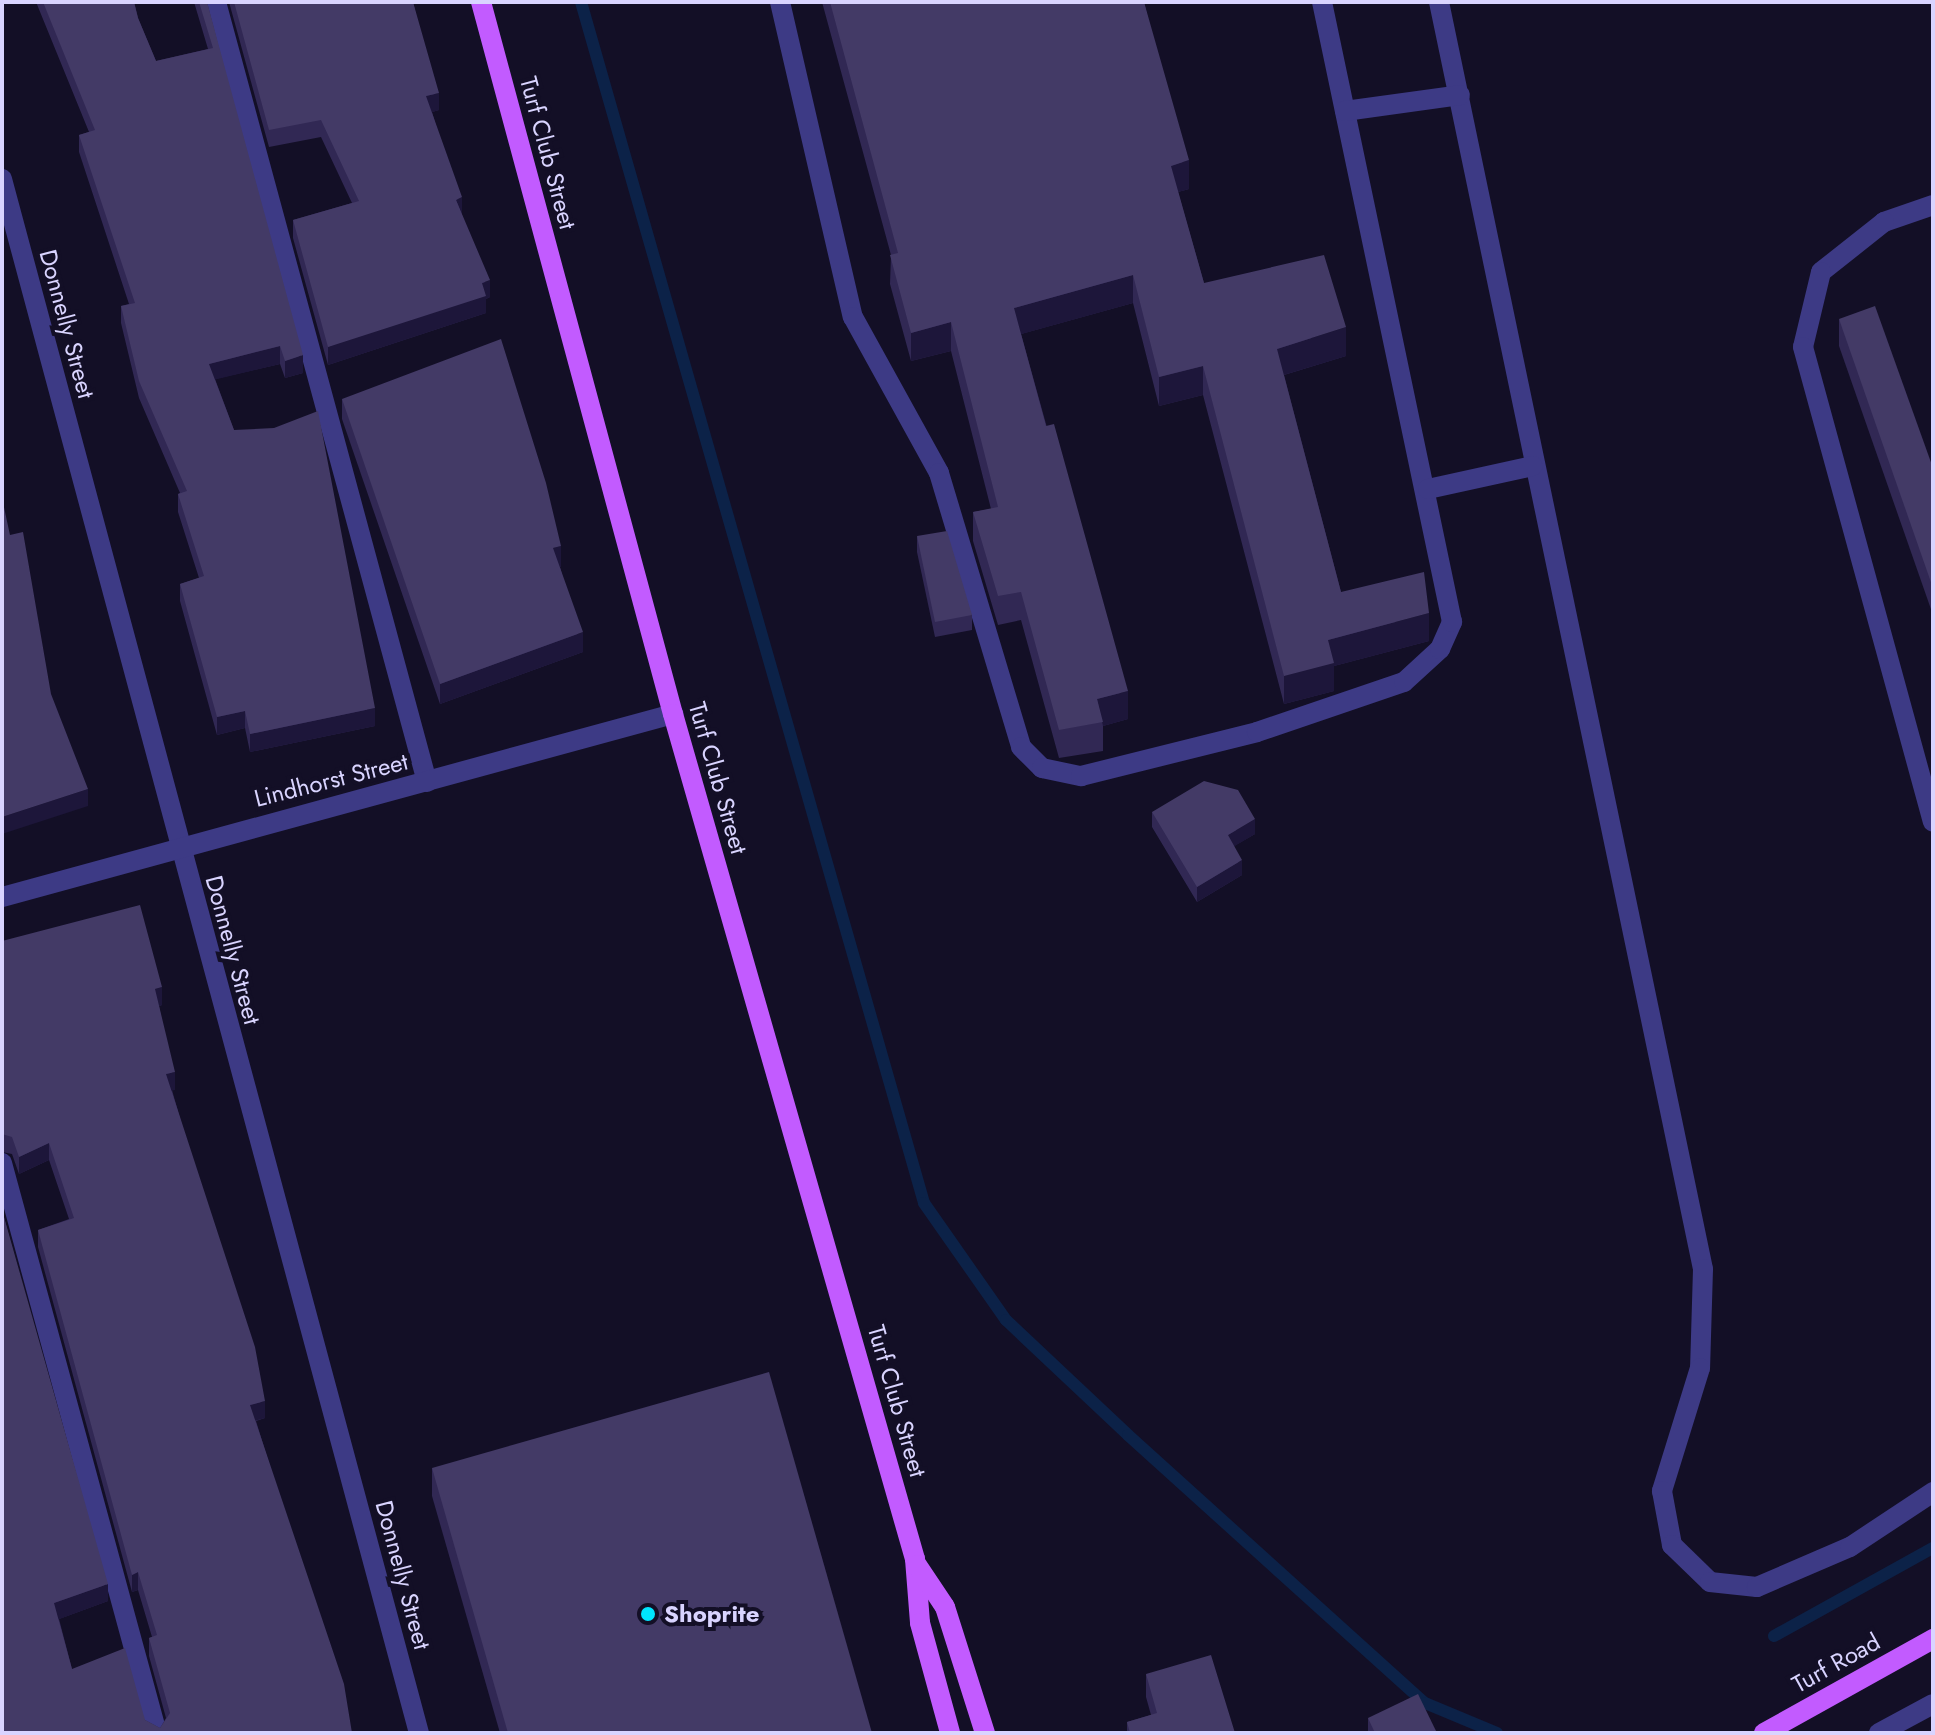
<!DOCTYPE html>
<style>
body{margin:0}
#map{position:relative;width:1935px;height:1735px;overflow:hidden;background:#130f26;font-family:Jost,sans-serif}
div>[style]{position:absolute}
.stream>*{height:12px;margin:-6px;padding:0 6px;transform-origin:6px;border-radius:6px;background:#0c2248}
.minor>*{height:20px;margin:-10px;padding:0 10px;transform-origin:10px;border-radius:10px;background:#3d3a85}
.major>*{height:20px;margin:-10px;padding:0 10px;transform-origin:10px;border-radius:10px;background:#c25bff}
.wall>*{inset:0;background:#312854}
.shaded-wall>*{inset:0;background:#1d163a}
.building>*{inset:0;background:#433a66}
.dots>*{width:22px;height:22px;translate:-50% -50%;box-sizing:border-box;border:4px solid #130f26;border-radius:50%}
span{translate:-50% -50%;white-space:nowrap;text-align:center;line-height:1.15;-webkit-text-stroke:8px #130f26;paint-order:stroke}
.street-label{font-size:24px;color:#d9d4ff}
.poi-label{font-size:24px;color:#d9d4ff;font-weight:700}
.left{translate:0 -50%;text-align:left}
.frame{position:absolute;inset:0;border:4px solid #d9d4ff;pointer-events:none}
</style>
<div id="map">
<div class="stream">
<div style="left:581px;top:2px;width:1249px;rotate:74.06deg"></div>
<div style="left:924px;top:1203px;width:143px;rotate:55deg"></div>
<div style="left:1006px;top:1320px;width:168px;rotate:43.3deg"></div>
<div style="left:1128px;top:1435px;width:400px;rotate:42.1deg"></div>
<div style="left:1425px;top:1703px;width:78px;rotate:22.6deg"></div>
<div style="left:1774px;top:1636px;width:182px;rotate:-29deg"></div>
</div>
<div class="minor">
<div style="left:216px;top:2px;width:808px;rotate:74.86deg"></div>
<div style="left:780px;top:2px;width:323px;rotate:77deg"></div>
<div style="left:853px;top:317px;width:178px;rotate:61.1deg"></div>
<div style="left:939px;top:473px;width:286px;rotate:73.3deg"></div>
<div style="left:1021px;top:747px;width:30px;rotate:45deg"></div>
<div style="left:1042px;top:768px;width:40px;rotate:12deg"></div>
<div style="left:1081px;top:776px;width:181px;rotate:-14deg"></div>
<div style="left:1257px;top:732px;width:155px;rotate:-18.8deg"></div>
<div style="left:1404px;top:682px;width:49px;rotate:-42.5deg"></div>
<div style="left:1440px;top:649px;width:30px;rotate:-66deg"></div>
<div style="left:1452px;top:622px;width:633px;rotate:-101.84deg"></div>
<div style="left:1439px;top:2px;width:1294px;rotate:78.23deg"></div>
<div style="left:1703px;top:1269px;width:99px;rotate:91.7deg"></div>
<div style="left:1700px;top:1368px;width:129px;rotate:107.2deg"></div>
<div style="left:1662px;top:1491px;width:55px;rotate:79.5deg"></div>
<div style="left:1672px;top:1545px;width:53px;rotate:44.2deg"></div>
<div style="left:1710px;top:1582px;width:47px;rotate:6.1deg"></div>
<div style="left:1757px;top:1587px;width:101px;rotate:-23.3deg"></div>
<div style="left:1850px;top:1547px;width:100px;rotate:-33.5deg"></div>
<div style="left:1345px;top:111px;width:116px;rotate:-7.9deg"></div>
<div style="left:2px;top:179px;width:1609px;rotate:74.98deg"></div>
<div style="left:1933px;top:205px;width:52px;rotate:160.9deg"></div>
<div style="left:1884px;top:222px;width:80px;rotate:141.6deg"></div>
<div style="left:1821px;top:272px;width:77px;rotate:103.5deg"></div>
<div style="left:1803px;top:347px;width:492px;rotate:74.7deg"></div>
<div style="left:1428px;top:489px;width:107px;rotate:-12.4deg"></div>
<div style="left:2px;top:897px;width:696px;rotate:-15.26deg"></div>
<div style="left:2px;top:1163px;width:591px;rotate:74.79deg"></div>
<div style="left:1879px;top:1733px;width:61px;rotate:-28.2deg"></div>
</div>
<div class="major">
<div style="left:481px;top:2px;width:737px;rotate:74.91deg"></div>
<div style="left:673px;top:714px;width:879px;rotate:74.02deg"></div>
<div style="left:915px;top:1559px;width:64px;rotate:85.5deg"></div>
<div style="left:920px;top:1623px;width:114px;rotate:74.7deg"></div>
<div style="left:917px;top:1565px;width:50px;rotate:56.3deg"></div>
<div style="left:945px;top:1607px;width:132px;rotate:72.4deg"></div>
<div style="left:1764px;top:1733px;width:193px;rotate:-29.1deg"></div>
</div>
<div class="wall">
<div style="clip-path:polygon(36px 2px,134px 2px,138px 18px,156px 61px,208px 49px,194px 2px,207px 2px,303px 373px,285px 378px,280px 364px,215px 379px,234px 430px,375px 726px,250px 752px,245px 728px,217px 735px,180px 601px,180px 584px,199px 578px,178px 512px,178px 494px,180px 493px,139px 398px,121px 323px,121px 306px,129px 304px,79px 152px,79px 135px,89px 132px)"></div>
<div style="clip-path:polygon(229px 2px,413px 2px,439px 110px,432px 112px,462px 215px,490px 297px,486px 299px,486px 313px,328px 365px,293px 238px,293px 220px,352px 203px,321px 137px,269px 147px)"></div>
<div style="clip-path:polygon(822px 2px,1144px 2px,1189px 189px,1178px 192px,1204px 283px,1346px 356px,1284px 375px,1341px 592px,1429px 641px,1334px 666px,1334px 691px,1284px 704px,1203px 395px,1159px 406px,1133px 303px,1021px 334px,1128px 719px,1103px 726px,1103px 751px,1059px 758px,1021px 620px,998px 625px,973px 541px,973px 512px,991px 509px,951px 351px,911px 361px,890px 284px,891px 255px)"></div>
<div style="clip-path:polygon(1839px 319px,1933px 468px,1933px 615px,1839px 346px)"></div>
<div style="clip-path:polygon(342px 399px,561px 567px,560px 567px,583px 652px,440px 704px,342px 419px)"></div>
<div style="clip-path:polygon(917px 536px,972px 615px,972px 630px,935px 637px,917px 552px)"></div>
<div style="clip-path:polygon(1152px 812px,1255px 834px,1234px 846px,1242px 875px,1197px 902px,1152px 827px)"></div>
<div style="clip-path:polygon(2px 941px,162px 1005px,159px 1006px,175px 1090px,172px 1090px,265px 1418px,256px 1421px,352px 1733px,2px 1733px,2px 1210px,108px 1601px,59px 1619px,72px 1669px,145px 1720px,160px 1728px,166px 1718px,149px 1656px,149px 1638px,152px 1637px,138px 1590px,132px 1592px,38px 1247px,38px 1230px,69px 1219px,49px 1160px,19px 1174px,12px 1154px,2px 1152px)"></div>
<div style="clip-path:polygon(432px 1468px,872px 1733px,500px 1733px,432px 1496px)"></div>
<div style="clip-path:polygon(1146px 1674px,1235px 1733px,1127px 1733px,1127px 1722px,1151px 1715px,1146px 1697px)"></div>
<div style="clip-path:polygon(1368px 1718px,1437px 1733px,1368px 1733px)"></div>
</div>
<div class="shaded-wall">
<div style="clip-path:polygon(439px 93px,439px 110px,426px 114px,426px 96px)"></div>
<div style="clip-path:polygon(1189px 160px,1189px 189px,1171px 194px,1171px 166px)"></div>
<div style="clip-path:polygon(462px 197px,462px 215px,456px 200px)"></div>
<div style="clip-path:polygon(1133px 275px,1133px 303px,1014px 336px,1014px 308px)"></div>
<div style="clip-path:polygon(490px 280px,490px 297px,486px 299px,486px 313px,328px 365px,328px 347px)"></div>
<div style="clip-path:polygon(951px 322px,951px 351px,911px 361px,911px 333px)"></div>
<div style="clip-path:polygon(1346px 327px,1346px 356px,1277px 377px,1277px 349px)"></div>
<div style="clip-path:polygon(280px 346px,280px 364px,209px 381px,209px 364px)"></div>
<div style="clip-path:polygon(303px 355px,303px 373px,285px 378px,285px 361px)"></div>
<div style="clip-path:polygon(1203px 366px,1203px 395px,1159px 406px,1159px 377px)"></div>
<div style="clip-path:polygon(561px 546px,561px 567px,553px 569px,553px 548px)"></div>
<div style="clip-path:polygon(1429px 613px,1429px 641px,1334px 666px,1334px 691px,1284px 704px,1284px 676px,1328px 640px)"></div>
<div style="clip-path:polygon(583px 632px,583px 652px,440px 704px,440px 684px)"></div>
<div style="clip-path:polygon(1128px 691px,1128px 719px,1103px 726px,1097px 699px)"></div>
<div style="clip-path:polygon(375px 708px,375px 726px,250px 752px,250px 734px)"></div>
<div style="clip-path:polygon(245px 711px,245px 728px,217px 735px,217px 717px)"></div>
<div style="clip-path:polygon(88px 789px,88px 806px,2px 834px,2px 817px)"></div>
<div style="clip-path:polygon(1255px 819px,1255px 834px,1228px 850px,1228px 835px)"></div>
<div style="clip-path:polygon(1242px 860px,1242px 875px,1197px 902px,1197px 887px)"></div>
<div style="clip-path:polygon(162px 987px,162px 1005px,155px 1007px,155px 989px)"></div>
<div style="clip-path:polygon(175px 1072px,175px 1090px,166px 1092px,166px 1074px)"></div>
<div style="clip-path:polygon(49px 1143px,49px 1160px,19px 1174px,19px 1157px)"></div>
<div style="clip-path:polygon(265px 1401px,265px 1418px,250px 1422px,250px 1405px)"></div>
<div style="clip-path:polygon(138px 1572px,138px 1590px,132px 1592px,132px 1575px)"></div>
<div style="clip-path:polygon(108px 1584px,108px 1601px,54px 1621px,54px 1603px)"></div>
</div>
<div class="building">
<div style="clip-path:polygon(43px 2px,134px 2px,138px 18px,156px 61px,213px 48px,199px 2px,207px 2px,303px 355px,285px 361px,280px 346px,209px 364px,234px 430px,274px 428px,318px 411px,375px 708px,250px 734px,245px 711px,217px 717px,180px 584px,204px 576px,178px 494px,187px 491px,139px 381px,121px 306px,135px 303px,79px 135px,95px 130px)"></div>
<div style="clip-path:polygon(234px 2px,413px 2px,439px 93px,426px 96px,462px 197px,456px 200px,490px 280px,482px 283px,486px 296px,328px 347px,293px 220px,359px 201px,321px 120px,269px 130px)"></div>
<div style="clip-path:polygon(830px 2px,1144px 2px,1189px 160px,1171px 166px,1204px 283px,1324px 255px,1346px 327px,1277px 349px,1341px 592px,1424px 572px,1429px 613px,1328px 640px,1334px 663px,1284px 676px,1203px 366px,1159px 377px,1133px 275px,1014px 308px,1046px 426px,1054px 424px,1128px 691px,1097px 699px,1103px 722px,1059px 730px,1021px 592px,998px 596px,973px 512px,998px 507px,951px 322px,911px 333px,890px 255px,898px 253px)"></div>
<div style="clip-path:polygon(1875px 306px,1933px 468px,1933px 588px,1839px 319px)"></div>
<div style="clip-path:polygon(501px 339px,546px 483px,561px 546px,553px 548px,583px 632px,440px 684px,342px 399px)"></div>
<div style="clip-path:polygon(2px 498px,10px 535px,23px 532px,51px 694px,88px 789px,2px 817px)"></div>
<div style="clip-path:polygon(947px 531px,972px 615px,935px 622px,917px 536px)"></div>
<div style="clip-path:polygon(1204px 781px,1238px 790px,1255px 819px,1228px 835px,1242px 860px,1197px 887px,1152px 812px)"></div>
<div style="clip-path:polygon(140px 905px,162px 987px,155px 989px,175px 1072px,166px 1074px,255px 1347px,265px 1401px,250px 1405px,344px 1684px,352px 1733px,2px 1733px,2px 1210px,108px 1584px,54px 1603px,72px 1669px,125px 1648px,145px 1720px,160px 1728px,170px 1713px,149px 1638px,157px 1635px,138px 1572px,132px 1575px,38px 1230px,74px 1218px,49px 1143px,19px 1157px,12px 1137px,2px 1134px,2px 941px)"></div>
<div style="clip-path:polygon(769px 1372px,872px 1733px,508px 1733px,432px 1468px)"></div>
<div style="clip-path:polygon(1211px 1655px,1235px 1733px,1130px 1733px,1127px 1722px,1157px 1713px,1146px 1674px)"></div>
<div style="clip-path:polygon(1418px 1694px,1437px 1733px,1375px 1733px,1368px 1718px)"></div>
</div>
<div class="dots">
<div style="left:648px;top:1614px;background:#00e5ff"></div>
</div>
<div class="street-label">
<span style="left:548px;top:153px;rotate:75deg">Turf Club Street</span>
<span style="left:67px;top:324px;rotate:75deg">Donnelly Street</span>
<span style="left:718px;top:778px;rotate:74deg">Turf Club Street</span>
<span style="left:331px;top:780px;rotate:-14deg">Lindhorst Street</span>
<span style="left:233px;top:950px;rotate:75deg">Donnelly Street</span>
<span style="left:897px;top:1401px;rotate:74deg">Turf Club Street</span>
<span style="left:403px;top:1575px;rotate:75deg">Donnelly Street</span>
<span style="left:1836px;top:1663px;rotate:-29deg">Turf Road</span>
</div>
<div class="poi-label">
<span class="left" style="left:664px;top:1614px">Shoprite</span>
</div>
<div class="frame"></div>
</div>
